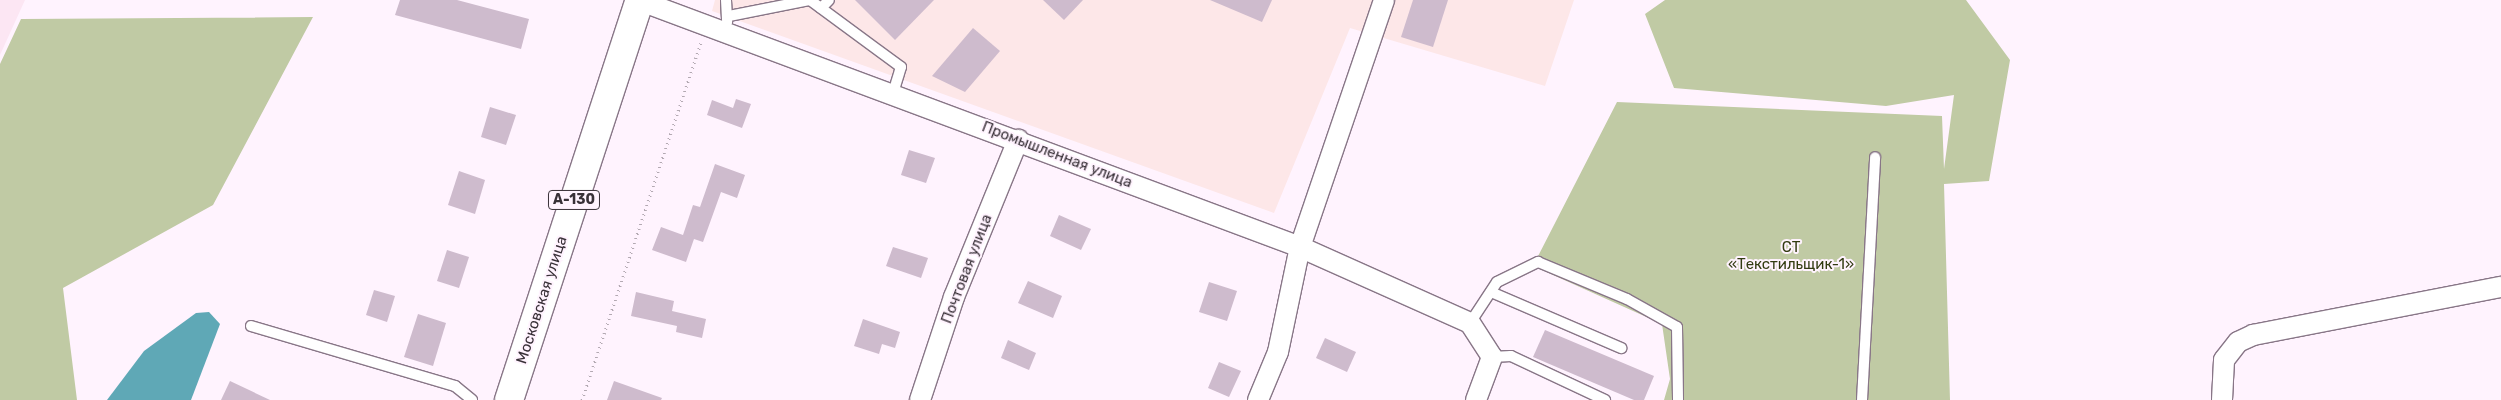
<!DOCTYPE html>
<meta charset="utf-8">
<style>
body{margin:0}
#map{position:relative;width:2501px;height:400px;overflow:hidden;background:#fff3fe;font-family:Rubik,sans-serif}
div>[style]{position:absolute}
.commercial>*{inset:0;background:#fde7e8}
.industrial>*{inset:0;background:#fce6f3}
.green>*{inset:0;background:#c0caa4}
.water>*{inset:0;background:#5fa8b6}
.building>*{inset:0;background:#cebbcd}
.path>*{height:3px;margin-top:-1.5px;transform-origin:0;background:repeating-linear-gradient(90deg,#b3a9b2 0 1px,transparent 0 5px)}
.roads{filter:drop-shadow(1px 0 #887687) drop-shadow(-1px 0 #887687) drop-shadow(0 1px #887687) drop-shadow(0 -1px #887687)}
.lane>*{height:10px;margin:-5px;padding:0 5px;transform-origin:5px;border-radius:5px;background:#fff}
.street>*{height:20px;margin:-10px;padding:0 10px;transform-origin:10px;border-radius:10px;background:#fff}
.highway>*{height:28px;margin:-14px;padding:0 14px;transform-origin:14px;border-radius:14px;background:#fff}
span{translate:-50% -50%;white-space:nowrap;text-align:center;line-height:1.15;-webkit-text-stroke:4px #fff3fe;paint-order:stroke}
.shield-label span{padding:1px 4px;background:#fff3fe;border:1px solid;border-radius:4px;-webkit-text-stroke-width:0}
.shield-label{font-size:14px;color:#393138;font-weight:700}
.street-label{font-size:15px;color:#393138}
.park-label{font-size:15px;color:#323b11}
</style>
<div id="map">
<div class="commercial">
<div style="clip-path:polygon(715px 0,1574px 0,1545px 86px,1350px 28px,1274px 213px,712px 11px)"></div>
</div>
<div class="industrial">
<div style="clip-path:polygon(0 0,25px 0,0 55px)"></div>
</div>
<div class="green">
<div style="clip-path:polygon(1665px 0,1966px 0,2010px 60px,1989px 181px,1944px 184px,1950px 400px,1664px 400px,1670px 379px,1662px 324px,1533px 266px,1617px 102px,1942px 116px,1944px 169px,1954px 95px,1886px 106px,1674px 88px,1645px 14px)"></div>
<div style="clip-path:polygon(313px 17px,213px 205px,63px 288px,77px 400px,0 400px,0 64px,21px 19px)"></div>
</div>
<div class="water">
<div style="clip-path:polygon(209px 312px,220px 324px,191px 400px,107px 400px,144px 351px,196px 313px)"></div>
</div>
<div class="building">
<div style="clip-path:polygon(400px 0,457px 0,529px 19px,521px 49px,395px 15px)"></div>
<div style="clip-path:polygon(855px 0,934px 0,895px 40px)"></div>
<div style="clip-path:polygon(1043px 0,1083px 0,1064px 20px)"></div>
<div style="clip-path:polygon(1210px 0,1272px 0,1262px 22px)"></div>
<div style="clip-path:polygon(1413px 0,1448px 0,1433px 47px,1401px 37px)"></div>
<div style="clip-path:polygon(973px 28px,1000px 51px,965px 92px,932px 76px)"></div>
<div style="clip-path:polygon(736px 99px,751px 104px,742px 128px,707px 115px,712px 100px,733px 108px)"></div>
<div style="clip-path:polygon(490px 107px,516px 115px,506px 145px,481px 137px)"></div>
<div style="clip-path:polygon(909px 150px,935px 158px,926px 183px,901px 175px)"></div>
<div style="clip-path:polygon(715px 164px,745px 175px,737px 198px,721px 192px,703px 242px,694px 239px,686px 262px,652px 250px,661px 227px,683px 235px,693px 205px,700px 207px)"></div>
<div style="clip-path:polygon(459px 171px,485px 180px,475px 214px,448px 205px)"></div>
<div style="clip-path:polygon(1059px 215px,1091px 229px,1081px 250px,1050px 236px)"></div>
<div style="clip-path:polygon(893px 247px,928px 258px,921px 278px,886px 266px)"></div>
<div style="clip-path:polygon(447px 250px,469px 257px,459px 288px,437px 281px)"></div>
<div style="clip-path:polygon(1028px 281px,1062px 296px,1053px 318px,1018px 303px)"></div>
<div style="clip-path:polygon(1209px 282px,1237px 291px,1227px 321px,1199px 312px)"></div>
<div style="clip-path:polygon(374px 290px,395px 296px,387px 322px,366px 315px)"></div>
<div style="clip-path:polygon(636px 292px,674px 301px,672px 311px,706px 319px,702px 338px,676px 332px,677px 326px,631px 316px)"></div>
<div style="clip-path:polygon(418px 314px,446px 323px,433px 366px,404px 357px)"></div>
<div style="clip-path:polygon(863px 319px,900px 332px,895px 348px,882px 344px,879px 354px,854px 346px)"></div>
<div style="clip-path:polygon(1545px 330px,1654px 376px,1644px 400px,1634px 400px,1533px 357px)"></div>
<div style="clip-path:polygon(1325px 338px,1356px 352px,1347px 372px,1316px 358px)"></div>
<div style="clip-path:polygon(1008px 340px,1036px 353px,1029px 370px,1001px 358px)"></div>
<div style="clip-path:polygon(1219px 362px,1241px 371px,1229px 397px,1208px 388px)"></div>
<div style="clip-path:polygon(230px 381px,270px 400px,221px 400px)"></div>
<div style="clip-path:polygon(614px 381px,662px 398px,661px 400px,607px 400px)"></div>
</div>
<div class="path">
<div style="left:582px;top:400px;width:377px;rotate:-71.6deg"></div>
</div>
<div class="roads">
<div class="lane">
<div style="left:726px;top:0;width:22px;rotate:87deg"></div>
<div style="left:810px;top:0;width:113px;rotate:36.4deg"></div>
<div style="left:901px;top:67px;width:27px;rotate:107deg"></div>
<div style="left:821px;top:8px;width:11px;rotate:-45deg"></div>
<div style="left:729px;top:16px;width:83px;rotate:-11.2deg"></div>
<div style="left:1491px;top:292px;width:142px;rotate:23.3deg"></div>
<div style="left:1470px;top:323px;width:49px;rotate:-56.6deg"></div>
<div style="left:1497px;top:282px;width:46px;rotate:-26deg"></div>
<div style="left:1538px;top:262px;width:96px;rotate:22.6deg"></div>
<div style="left:1627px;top:299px;width:57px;rotate:29.2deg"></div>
<div style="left:1677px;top:327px;width:73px;rotate:89.2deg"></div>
<div style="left:251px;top:326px;width:213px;rotate:16.4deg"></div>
<div style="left:455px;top:386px;width:22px;rotate:39deg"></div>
<div style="left:1492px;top:357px;width:19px;rotate:-3deg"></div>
<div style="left:1511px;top:356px;width:104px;rotate:25.1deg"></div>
<div style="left:1862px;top:400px;width:243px;rotate:-86.9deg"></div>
</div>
<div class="street">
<div style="left:638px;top:0;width:707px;rotate:20.46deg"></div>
<div style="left:1300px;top:247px;width:186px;rotate:24.1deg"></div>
<div style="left:1470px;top:323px;width:40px;rotate:57.1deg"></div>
<div style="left:1492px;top:357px;width:46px;rotate:110.4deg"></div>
<div style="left:920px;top:400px;width:108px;rotate:-71.7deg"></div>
<div style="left:954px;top:297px;width:170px;rotate:-67.8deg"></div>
<div style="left:1258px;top:400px;width:52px;rotate:-67.4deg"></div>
<div style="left:1278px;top:352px;width:107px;rotate:-78.2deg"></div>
<div style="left:1300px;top:247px;width:261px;rotate:-71.2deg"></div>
<div style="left:2222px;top:400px;width:40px;rotate:-87.1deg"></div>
<div style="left:2224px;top:360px;width:23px;rotate:-52deg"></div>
<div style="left:2238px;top:342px;width:17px;rotate:-25deg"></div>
<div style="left:2253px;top:335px;width:253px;rotate:-11deg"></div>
</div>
<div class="highway">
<div style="left:509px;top:400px;width:421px;rotate:-71.9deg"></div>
</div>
</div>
<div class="shield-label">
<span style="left:574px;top:200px">А-130</span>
</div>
<div class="street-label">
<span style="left:1057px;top:155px;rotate:21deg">Промышленная улица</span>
<span style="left:967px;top:269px;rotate:-69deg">Почтовая улица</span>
<span style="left:542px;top:300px;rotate:-72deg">Московская улица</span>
</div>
<div class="park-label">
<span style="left:1791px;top:256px">СТ<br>«Текстильщик-1»</span>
</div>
</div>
